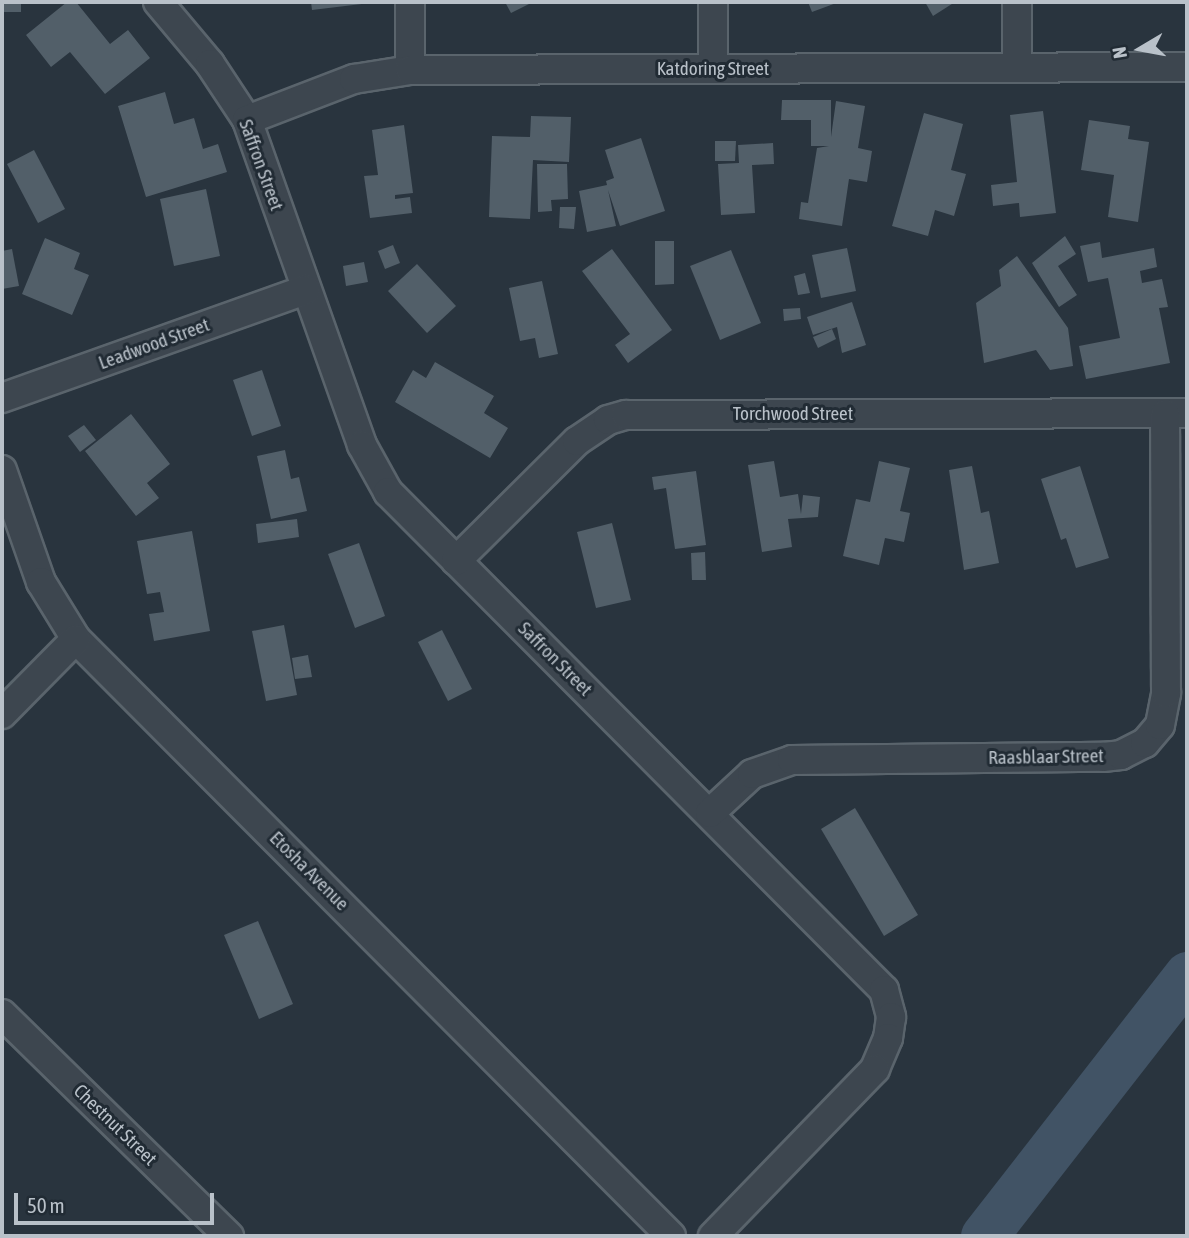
<!DOCTYPE html>
<style>
body{margin:0}
#map{position:relative;width:1189px;height:1238px;overflow:hidden;background:#29343e;font-family:"Asap Condensed",sans-serif}
div>[style]{position:absolute}
.river>*{height:47px;margin:-23.5px;padding:0 23.5px;transform-origin:23.5px;border-radius:23.5px;background:#415365}
.building>*{inset:0;background:#525f69}
.roads{filter:drop-shadow(2px 0 #5a646c) drop-shadow(-2px 0 #5a646c) drop-shadow(0 2px #5a646c) drop-shadow(0 -2px #5a646c)}
.street>*{height:28px;margin:-14px;padding:0 14px;transform-origin:14px;border-radius:14px;background:#3d464f}
span{translate:-50% -50%;white-space:nowrap;text-align:center;line-height:1.15;-webkit-text-stroke:6px #212b34;paint-order:stroke}
.street-label{font-size:19px;color:#b9c1c9}
.frame{position:absolute;inset:0;border:4px solid #b9c1c9;pointer-events:none}
.north{position:absolute;left:1105px;top:14px;width:70px;height:70px;-webkit-text-stroke:5px #212b34;paint-order:stroke;rotate:260deg;font-size:19px;font-weight:700;line-height:28px;text-align:center;color:#b9c1c9}
.north::after{content:'';display:block;margin:auto;width:24px;height:32px;background:#b9c1c9;clip-path:polygon(50% 0,100% 100%,50% 72%,0 100%)}
.scale{position:absolute;left:14px;top:1193px;width:200px;height:32px;box-sizing:border-box;border:4px solid #b9c1c9;border-top:0;padding-left:9px;font-size:21px;line-height:24px;white-space:nowrap;color:#b9c1c9;-webkit-text-stroke:5px #212b34;paint-order:stroke}
</style>
<div id="map">
<div class="river">
<div style="left:984px;top:1236px;width:331px;rotate:-52.1deg"></div>
</div>
<div class="building">
<div style="clip-path:polygon(2px 2px,21px 2px,21px 12px,2px 12px)"></div>
<div style="clip-path:polygon(67px 2px,76px 2px,110px 44px,128px 30px,150px 58px,105px 94px,70px 52px,51px 67px,26px 35px)"></div>
<div style="clip-path:polygon(311px 2px,370px 2px,370px 3px,312px 10px)"></div>
<div style="clip-path:polygon(505px 2px,533px 2px,511px 13px)"></div>
<div style="clip-path:polygon(808px 2px,839px 2px,812px 12px)"></div>
<div style="clip-path:polygon(925px 2px,955px 2px,933px 16px)"></div>
<div style="clip-path:polygon(165px 92px,174px 124px,194px 118px,203px 149px,218px 144px,227px 172px,146px 197px,118px 106px)"></div>
<div style="clip-path:polygon(782px 100px,831px 100px,831px 137px,836px 101px,865px 106px,858px 148px,872px 151px,867px 182px,849px 179px,842px 226px,799px 219px,801px 202px,808px 203px,817px 148px,829px 146px,811px 146px,811px 120px,781px 120px)"></div>
<div style="clip-path:polygon(1043px 111px,1056px 213px,1020px 217px,1019px 203px,993px 206px,991px 185px,1017px 182px,1010px 115px)"></div>
<div style="clip-path:polygon(924px 113px,963px 124px,951px 170px,966px 174px,954px 216px,935px 210px,928px 236px,892px 226px)"></div>
<div style="clip-path:polygon(531px 116px,571px 117px,569px 162px,533px 160px,530px 219px,489px 217px,492px 136px,530px 137px)"></div>
<div style="clip-path:polygon(1089px 120px,1130px 126px,1128px 139px,1149px 142px,1138px 222px,1108px 217px,1114px 175px,1081px 170px)"></div>
<div style="clip-path:polygon(404px 125px,413px 193px,395px 195px,395px 199px,410px 197px,412px 213px,370px 218px,364px 176px,378px 175px,372px 130px)"></div>
<div style="clip-path:polygon(641px 138px,665px 211px,620px 226px,608px 190px,616px 226px,587px 232px,579px 191px,607px 185px,606px 181px,614px 178px,605px 150px)"></div>
<div style="clip-path:polygon(715px 141px,736px 141px,735px 161px,715px 161px)"></div>
<div style="clip-path:polygon(773px 143px,774px 164px,752px 165px,755px 213px,721px 215px,718px 164px,739px 163px,738px 145px)"></div>
<div style="clip-path:polygon(34px 150px,65px 209px,38px 223px,7px 164px)"></div>
<div style="clip-path:polygon(537px 164px,567px 164px,568px 199px,551px 200px,552px 211px,538px 212px)"></div>
<div style="clip-path:polygon(206px 189px,220px 256px,174px 266px,160px 199px)"></div>
<div style="clip-path:polygon(560px 207px,576px 207px,574px 229px,559px 228px)"></div>
<div style="clip-path:polygon(1065px 236px,1076px 254px,1058px 266px,1077px 295px,1059px 307px,1032px 263px)"></div>
<div style="clip-path:polygon(45px 238px,80px 253px,74px 269px,89px 275px,72px 315px,22px 294px)"></div>
<div style="clip-path:polygon(655px 241px,674px 241px,674px 284px,655px 285px)"></div>
<div style="clip-path:polygon(1100px 242px,1102px 258px,1154px 248px,1157px 267px,1140px 271px,1142px 283px,1162px 279px,1168px 307px,1159px 308px,1170px 363px,1086px 379px,1079px 346px,1120px 338px,1108px 278px,1088px 282px,1080px 246px)"></div>
<div style="clip-path:polygon(393px 245px,400px 263px,385px 269px,378px 251px)"></div>
<div style="clip-path:polygon(847px 248px,856px 291px,821px 298px,812px 255px)"></div>
<div style="clip-path:polygon(12px 249px,19px 286px,2px 289px,2px 251px)"></div>
<div style="clip-path:polygon(612px 249px,672px 330px,628px 363px,615px 345px,630px 334px,582px 271px)"></div>
<div style="clip-path:polygon(731px 250px,761px 323px,720px 340px,690px 266px)"></div>
<div style="clip-path:polygon(1017px 256px,1068px 328px,1073px 366px,1050px 370px,1036px 350px,984px 363px,976px 303px,1001px 286px,999px 270px)"></div>
<div style="clip-path:polygon(364px 262px,368px 282px,346px 286px,343px 266px)"></div>
<div style="clip-path:polygon(417px 264px,456px 306px,427px 333px,388px 291px)"></div>
<div style="clip-path:polygon(805px 273px,810px 293px,798px 295px,794px 276px)"></div>
<div style="clip-path:polygon(542px 281px,558px 354px,539px 358px,535px 338px,520px 341px,509px 288px)"></div>
<div style="clip-path:polygon(852px 302px,866px 345px,842px 353px,837px 327px,813px 335px,807px 317px)"></div>
<div style="clip-path:polygon(800px 308px,801px 319px,784px 321px,783px 309px)"></div>
<div style="clip-path:polygon(832px 329px,836px 339px,818px 348px,813px 337px)"></div>
<div style="clip-path:polygon(435px 362px,494px 396px,484px 413px,508px 428px,490px 458px,395px 402px,413px 370px,426px 378px)"></div>
<div style="clip-path:polygon(262px 370px,281px 426px,252px 436px,233px 380px)"></div>
<div style="clip-path:polygon(131px 414px,170px 464px,147px 483px,159px 498px,136px 516px,85px 451px)"></div>
<div style="clip-path:polygon(84px 425px,96px 440px,80px 452px,68px 436px)"></div>
<div style="clip-path:polygon(285px 450px,291px 479px,299px 477px,307px 511px,271px 519px,257px 456px)"></div>
<div style="clip-path:polygon(774px 461px,780px 497px,798px 494px,801px 514px,803px 495px,820px 497px,818px 517px,788px 519px,792px 547px,762px 552px,748px 465px)"></div>
<div style="clip-path:polygon(879px 461px,910px 468px,900px 511px,910px 513px,904px 542px,885px 538px,879px 565px,843px 556px,856px 499px,870px 502px)"></div>
<div style="clip-path:polygon(972px 466px,981px 513px,989px 511px,999px 563px,964px 570px,949px 470px)"></div>
<div style="clip-path:polygon(1080px 466px,1109px 558px,1076px 568px,1066px 538px,1061px 540px,1041px 479px)"></div>
<div style="clip-path:polygon(696px 471px,706px 545px,675px 549px,666px 488px,654px 490px,652px 477px)"></div>
<div style="clip-path:polygon(297px 519px,299px 537px,258px 543px,256px 524px)"></div>
<div style="clip-path:polygon(612px 523px,631px 600px,596px 608px,577px 532px)"></div>
<div style="clip-path:polygon(192px 531px,210px 631px,154px 641px,149px 614px,164px 612px,160px 592px,147px 594px,137px 541px)"></div>
<div style="clip-path:polygon(359px 543px,385px 616px,355px 628px,328px 554px)"></div>
<div style="clip-path:polygon(705px 552px,706px 580px,692px 580px,691px 553px)"></div>
<div style="clip-path:polygon(284px 625px,297px 695px,266px 701px,252px 631px)"></div>
<div style="clip-path:polygon(442px 630px,472px 689px,448px 701px,418px 642px)"></div>
<div style="clip-path:polygon(308px 655px,312px 677px,295px 679px,292px 658px)"></div>
<div style="clip-path:polygon(855px 808px,918px 915px,884px 936px,821px 829px)"></div>
<div style="clip-path:polygon(258px 921px,293px 1004px,259px 1019px,224px 935px)"></div>
</div>
<div class="roads">
<div class="street">
<div style="left:158px;top:2px;width:81px;rotate:50deg"></div>
<div style="left:210px;top:64px;width:67px;rotate:56.5deg"></div>
<div style="left:247px;top:120px;width:345px;rotate:70.5deg"></div>
<div style="left:362px;top:445px;width:54px;rotate:61deg"></div>
<div style="left:388px;top:492px;width:703px;rotate:45.12deg"></div>
<div style="left:884px;top:990px;width:28px;rotate:75deg"></div>
<div style="left:891px;top:1017px;width:21px;rotate:98deg"></div>
<div style="left:888px;top:1038px;width:34px;rotate:113deg"></div>
<div style="left:875px;top:1069px;width:233px;rotate:134.1deg"></div>
<div style="left:410px;top:2px;width:68px;rotate:90deg"></div>
<div style="left:1017px;top:67px;width:65px;rotate:-90deg"></div>
<div style="left:713px;top:69px;width:67px;rotate:-90deg"></div>
<div style="left:247px;top:120px;width:115px;rotate:-21deg"></div>
<div style="left:354px;top:79px;width:57px;rotate:-9.1deg"></div>
<div style="left:410px;top:70px;width:777px;rotate:-0.22deg"></div>
<div style="left:2px;top:398px;width:322px;rotate:-19.6deg"></div>
<div style="left:2px;top:470px;width:119px;rotate:70.8deg"></div>
<div style="left:41px;top:582px;width:67px;rotate:58.4deg"></div>
<div style="left:76px;top:639px;width:843px;rotate:45.1deg"></div>
<div style="left:456px;top:561px;width:170px;rotate:-44.8deg"></div>
<div style="left:577px;top:441px;width:37px;rotate:-34deg"></div>
<div style="left:608px;top:420px;width:19px;rotate:-16deg"></div>
<div style="left:626px;top:415px;width:561px;rotate:-0.2deg"></div>
<div style="left:2px;top:714px;width:105px;rotate:-45.4deg"></div>
<div style="left:710px;top:813px;width:57px;rotate:-42.9deg"></div>
<div style="left:752px;top:774px;width:42px;rotate:-19.3deg"></div>
<div style="left:792px;top:760px;width:311px;rotate:-0.6deg"></div>
<div style="left:1103px;top:757px;width:18px;rotate:-6deg"></div>
<div style="left:1121px;top:755px;width:27px;rotate:-27deg"></div>
<div style="left:1145px;top:743px;width:23px;rotate:-50deg"></div>
<div style="left:1160px;top:725px;width:33px;rotate:-79deg"></div>
<div style="left:1166px;top:693px;width:279px;rotate:-90.2deg"></div>
<div style="left:2px;top:1014px;width:318px;rotate:44.4deg"></div>
</div>
</div>
<div class="street-label">
<span style="left:713px;top:69px">Katdoring Street</span>
<span style="left:261px;top:165px;rotate:70deg">Saffron Street</span>
<span style="left:154px;top:344px;rotate:-20deg">Leadwood Street</span>
<span style="left:793px;top:414px">Torchwood Street</span>
<span style="left:555px;top:659px;rotate:45deg">Saffron Street</span>
<span style="left:1046px;top:757px;rotate:-1deg">Raasblaar Street</span>
<span style="left:309px;top:871px;rotate:45deg">Etosha Avenue</span>
<span style="left:115px;top:1125px;rotate:44deg">Chestnut Street</span>
</div>
<div class="frame"></div>
<div class="north">N</div>
<div class="scale">50 m</div>
</div>
